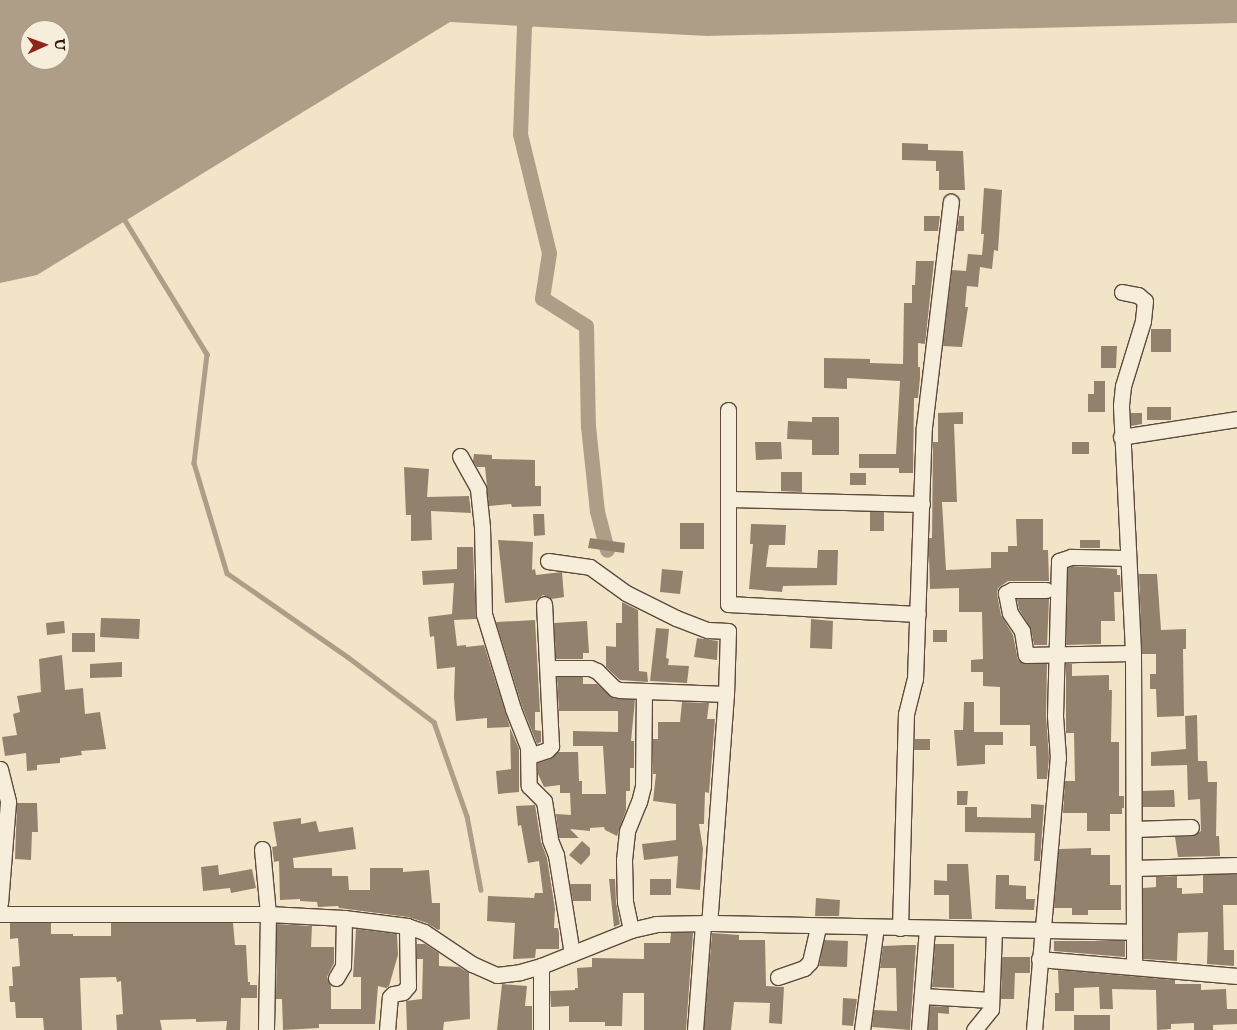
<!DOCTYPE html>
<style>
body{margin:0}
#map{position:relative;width:1237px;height:1030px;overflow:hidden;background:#f2e4c7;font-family:"IM FELL English",serif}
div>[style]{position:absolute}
.water>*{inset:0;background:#ae9e87}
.stream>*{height:4.5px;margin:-2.25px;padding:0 2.25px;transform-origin:2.25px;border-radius:2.25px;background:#ae9e87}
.canal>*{height:15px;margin:-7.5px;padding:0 7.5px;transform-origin:7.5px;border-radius:7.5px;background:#ae9e87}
.building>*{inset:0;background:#92826d}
.roads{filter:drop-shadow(1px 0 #5d4a3b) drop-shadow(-1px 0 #5d4a3b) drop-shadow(0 1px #5d4a3b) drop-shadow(0 -1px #5d4a3b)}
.street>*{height:15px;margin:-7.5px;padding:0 7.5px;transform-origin:7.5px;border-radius:7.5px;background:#f7eddb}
span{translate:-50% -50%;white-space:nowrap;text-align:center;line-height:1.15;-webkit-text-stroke:4px #f7eddb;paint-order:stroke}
.north{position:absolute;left:20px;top:20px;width:50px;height:50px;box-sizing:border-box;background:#f7eddb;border:1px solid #a59788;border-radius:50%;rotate:88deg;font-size:14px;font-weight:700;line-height:20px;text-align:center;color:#2b170c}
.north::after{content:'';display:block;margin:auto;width:18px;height:22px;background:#8f2418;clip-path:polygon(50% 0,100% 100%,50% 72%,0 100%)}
</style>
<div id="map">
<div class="water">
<div style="clip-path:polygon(evenodd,0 0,1237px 0,1237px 23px,707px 36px,450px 22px,37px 275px,0 283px,0 0,30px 30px,60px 30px,60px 60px,30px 60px,30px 30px)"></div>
</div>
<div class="stream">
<div style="left:123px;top:217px;width:161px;rotate:58.5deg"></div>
<div style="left:207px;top:354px;width:110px;rotate:96.8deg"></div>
<div style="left:194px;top:463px;width:115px;rotate:73.3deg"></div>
<div style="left:227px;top:573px;width:147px;rotate:34.8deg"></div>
<div style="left:348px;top:657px;width:108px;rotate:37.1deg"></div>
<div style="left:434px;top:722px;width:100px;rotate:70.7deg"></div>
<div style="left:467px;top:816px;width:75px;rotate:79.3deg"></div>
</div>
<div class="canal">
<div style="left:531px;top:12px;width:16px;rotate:117deg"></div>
<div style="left:524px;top:26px;width:108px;rotate:92.1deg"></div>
<div style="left:520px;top:134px;width:122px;rotate:76.3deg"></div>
<div style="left:549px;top:253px;width:46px;rotate:98.8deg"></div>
<div style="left:542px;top:298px;width:52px;rotate:32.5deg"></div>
<div style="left:586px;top:326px;width:100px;rotate:88.9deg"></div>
<div style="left:588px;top:426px;width:85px;rotate:84deg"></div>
<div style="left:597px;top:511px;width:40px;rotate:75.6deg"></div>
</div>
<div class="building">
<div style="clip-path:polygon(902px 143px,928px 144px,928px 150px,963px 151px,965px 190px,939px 190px,939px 171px,936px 171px,936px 161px,902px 160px)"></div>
<div style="clip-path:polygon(984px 188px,1002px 190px,998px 251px,994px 250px,992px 269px,980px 267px,978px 287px,967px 286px,965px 307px,968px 307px,962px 347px,943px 346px,952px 270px,966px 271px,968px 254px,982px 255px,984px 234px,981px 234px)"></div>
<div style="clip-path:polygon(924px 216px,940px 216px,938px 231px,924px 231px)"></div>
<div style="clip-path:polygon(959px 216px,964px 216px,964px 231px,957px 231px)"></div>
<div style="clip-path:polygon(916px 261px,934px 261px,925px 344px,918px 343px,918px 367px,920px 367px,920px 378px,918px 398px,914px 398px,913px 473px,899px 473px,899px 468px,859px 468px,859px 454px,896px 454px,900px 381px,847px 378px,847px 389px,824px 388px,824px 358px,870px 359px,870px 363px,903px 364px,904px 303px,912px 303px,912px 285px,915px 285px)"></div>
<div style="clip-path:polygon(1151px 329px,1171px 329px,1171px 352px,1151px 352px)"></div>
<div style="clip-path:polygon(1101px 346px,1117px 346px,1116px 368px,1101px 368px)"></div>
<div style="clip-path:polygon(1094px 381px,1105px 381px,1105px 412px,1088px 412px,1088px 394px,1094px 394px)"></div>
<div style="clip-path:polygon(1147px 407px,1171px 407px,1171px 420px,1147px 420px)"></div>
<div style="clip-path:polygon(963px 412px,963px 424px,954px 424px,957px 502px,942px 502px,946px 570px,991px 568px,991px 552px,1008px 552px,1008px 546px,1017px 546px,1016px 519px,1043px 519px,1043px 550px,1048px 550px,1049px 581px,1008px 581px,998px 588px,997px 594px,1001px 615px,1013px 635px,1018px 660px,1026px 664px,1047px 664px,1046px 716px,1049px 758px,1047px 779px,1037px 779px,1036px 746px,1030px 746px,1030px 725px,1000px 725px,1000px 687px,983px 686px,983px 672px,971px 672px,971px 660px,983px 659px,982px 612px,959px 612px,959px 588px,930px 589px,929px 555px,929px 538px,932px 538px,933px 442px,938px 442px,938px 413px)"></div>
<div style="clip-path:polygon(1131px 413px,1142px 413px,1142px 424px,1131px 426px)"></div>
<div style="clip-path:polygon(812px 417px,839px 417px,839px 455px,812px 455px,812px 440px,787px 439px,788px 421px,812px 422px)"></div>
<div style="clip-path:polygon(755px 442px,781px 442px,782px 459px,756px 460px)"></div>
<div style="clip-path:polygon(1072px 442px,1089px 442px,1089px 454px,1072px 454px)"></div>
<div style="clip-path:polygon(474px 454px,492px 455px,492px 459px,535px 460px,535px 486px,541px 486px,541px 506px,512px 507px,511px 504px,489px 506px,485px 467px,477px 467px,473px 461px)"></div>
<div style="clip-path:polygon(404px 467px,429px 469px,427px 497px,469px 496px,471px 513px,431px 511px,432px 540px,411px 541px,411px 515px,406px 515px)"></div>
<div style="clip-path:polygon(781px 472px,802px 472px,802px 492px,781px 491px)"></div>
<div style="clip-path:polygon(850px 473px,866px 473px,866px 485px,850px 485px)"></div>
<div style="clip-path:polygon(870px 512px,884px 512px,884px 531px,870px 531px)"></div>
<div style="clip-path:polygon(533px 514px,544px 514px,545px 535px,534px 536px)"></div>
<div style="clip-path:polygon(680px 523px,704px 523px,704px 549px,680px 549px)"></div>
<div style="clip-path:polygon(751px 524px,786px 525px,785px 545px,769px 545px,766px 567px,817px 568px,818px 550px,838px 550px,837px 585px,783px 586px,782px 592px,749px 589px,753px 544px,750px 544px)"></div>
<div style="clip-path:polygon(590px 538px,625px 543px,624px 553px,588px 548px)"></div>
<div style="clip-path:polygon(498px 540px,533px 542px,532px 570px,535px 569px,536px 575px,562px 572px,564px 597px,552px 599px,543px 595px,536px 600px,505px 603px)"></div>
<div style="clip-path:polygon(1080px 540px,1100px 540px,1100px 548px,1080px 548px)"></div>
<div style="clip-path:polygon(457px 547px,473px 547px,476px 619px,454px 620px,457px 646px,466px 645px,466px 647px,484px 645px,510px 727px,487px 728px,487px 718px,456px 721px,454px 697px,455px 667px,437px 669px,434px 636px,430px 637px,428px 617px,452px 614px,454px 583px,423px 585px,422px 571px,457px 569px)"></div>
<div style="clip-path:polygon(1072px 566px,1117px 569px,1117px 575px,1120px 575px,1121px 592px,1114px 592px,1115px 621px,1101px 621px,1101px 644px,1066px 645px,1068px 568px)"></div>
<div style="clip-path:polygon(662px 569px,683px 571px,680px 594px,660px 592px)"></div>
<div style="clip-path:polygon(1139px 574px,1157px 574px,1161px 630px,1186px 629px,1186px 649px,1183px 649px,1184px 716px,1157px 717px,1156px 689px,1150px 689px,1150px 674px,1156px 674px,1156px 654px,1142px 654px)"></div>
<div style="clip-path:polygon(1017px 599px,1049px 599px,1047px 645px,1034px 645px,1031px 629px,1019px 609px)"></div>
<div style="clip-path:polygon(622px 602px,638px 610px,639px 671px,647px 672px,648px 682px,620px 680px,606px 667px,606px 646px,616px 647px,616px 623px,622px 623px)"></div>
<div style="clip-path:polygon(101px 618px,140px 619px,139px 639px,100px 637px)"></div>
<div style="clip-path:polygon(811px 619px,833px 621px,832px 649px,810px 648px)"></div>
<div style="clip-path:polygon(535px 620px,540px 712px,535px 712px,535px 730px,541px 731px,541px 742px,537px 744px,522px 706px,496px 622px)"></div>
<div style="clip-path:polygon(64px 621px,65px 633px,47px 635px,46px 623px)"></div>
<div style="clip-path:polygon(587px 621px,589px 653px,583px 653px,583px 659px,556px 659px,554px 623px)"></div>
<div style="clip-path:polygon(656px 628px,669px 629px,666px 658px,669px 659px,668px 665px,689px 666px,687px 683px,650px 681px)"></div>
<div style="clip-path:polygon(933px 630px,947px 630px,947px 642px,933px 642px)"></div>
<div style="clip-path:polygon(72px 633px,95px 633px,95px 652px,72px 652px)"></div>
<div style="clip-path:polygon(697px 638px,718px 641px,717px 660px,694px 657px)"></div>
<div style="clip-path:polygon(62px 655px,65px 690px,83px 688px,85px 714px,100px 712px,106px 749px,81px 751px,82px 755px,60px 758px,60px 763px,37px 765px,37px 770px,27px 771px,26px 753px,5px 756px,2px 737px,17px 735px,13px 714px,20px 712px,17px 696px,41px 692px,39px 659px)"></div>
<div style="clip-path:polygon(122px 662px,122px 677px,90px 678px,90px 664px)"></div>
<div style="clip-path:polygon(1066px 664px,1072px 664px,1072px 676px,1109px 675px,1109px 690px,1112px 690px,1111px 742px,1119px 742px,1119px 796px,1124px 796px,1124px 808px,1122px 808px,1122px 814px,1110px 814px,1110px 831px,1087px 831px,1087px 813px,1063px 813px,1065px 781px,1075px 781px,1074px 733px,1066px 733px)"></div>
<div style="clip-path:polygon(557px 677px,583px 677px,583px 684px,597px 684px,613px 698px,635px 700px,631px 741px,634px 741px,634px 768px,630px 768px,630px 791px,626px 791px,626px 810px,617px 836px,605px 830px,604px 827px,590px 828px,590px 831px,570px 829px,579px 838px,559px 838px,556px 814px,571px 815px,570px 793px,560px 793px,560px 785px,544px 787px,538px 774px,538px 763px,550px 759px,558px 752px,578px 752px,579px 781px,582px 781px,582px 794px,606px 794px,603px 746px,573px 746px,573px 731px,618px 732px,618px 711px,559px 711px)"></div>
<div style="clip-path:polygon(682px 702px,709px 703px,707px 719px,715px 719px,709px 793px,705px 792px,704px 824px,699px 824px,703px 849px,700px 890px,676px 888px,678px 856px,644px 860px,642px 844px,676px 840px,676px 804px,653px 801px,656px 774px,653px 774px,653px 739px,658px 739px,658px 722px,680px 722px)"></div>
<div style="clip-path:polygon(964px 702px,974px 702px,974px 732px,1003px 732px,1003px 745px,985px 745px,985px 764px,957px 766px,954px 730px,963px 730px)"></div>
<div style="clip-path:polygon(1197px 715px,1198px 761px,1207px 761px,1208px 782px,1217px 782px,1216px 836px,1219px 836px,1220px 856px,1178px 857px,1175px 837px,1192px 836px,1201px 831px,1200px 799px,1188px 800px,1187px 765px,1151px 766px,1151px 752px,1186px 749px,1185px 716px)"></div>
<div style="clip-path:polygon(510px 728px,519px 749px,519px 792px,498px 794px,496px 771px,511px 769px)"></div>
<div style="clip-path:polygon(915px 739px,930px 739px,930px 750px,914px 750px)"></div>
<div style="clip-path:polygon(1174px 790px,1175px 807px,1143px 807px,1143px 791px)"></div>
<div style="clip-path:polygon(957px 791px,968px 791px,967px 805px,957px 805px)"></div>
<div style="clip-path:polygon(17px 803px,37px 803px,38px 832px,32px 832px,31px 860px,15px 859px)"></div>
<div style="clip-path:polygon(1031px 804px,1044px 805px,1040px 861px,1034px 861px,1035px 833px,965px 832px,965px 807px,977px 807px,977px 817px,1031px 818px)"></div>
<div style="clip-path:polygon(535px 805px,541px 842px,547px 858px,555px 909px,554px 928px,558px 928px,559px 933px,559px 949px,536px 949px,535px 958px,513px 959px,515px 923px,487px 921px,488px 896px,534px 898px,535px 893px,543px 893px,539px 861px,528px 863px,521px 825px,518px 826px,516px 806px)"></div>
<div style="clip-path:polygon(301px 818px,301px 824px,316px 821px,319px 832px,353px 827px,356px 849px,293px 858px,294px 868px,332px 868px,332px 876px,348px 876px,349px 890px,370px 890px,370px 868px,403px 868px,403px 872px,429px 870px,432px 903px,440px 903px,440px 929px,438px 930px,427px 923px,408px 917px,339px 908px,338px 906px,318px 907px,317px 902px,300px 901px,300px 899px,280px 900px,279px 861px,274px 862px,272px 847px,277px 846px,273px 822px)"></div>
<div style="clip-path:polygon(582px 841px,590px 848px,590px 855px,581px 865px,569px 855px)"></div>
<div style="clip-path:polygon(1091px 848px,1091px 855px,1110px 855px,1110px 885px,1121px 885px,1121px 910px,1088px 910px,1088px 915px,1072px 915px,1072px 908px,1054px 908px,1059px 849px)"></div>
<div style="clip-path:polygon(947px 864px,968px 864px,972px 919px,949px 919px,949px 895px,934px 895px,934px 880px,947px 881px)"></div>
<div style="clip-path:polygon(218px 865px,219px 875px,252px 869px,256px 888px,231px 893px,230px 888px,203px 891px,201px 867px)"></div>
<div style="clip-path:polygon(1237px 874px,1237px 905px,1223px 905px,1224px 950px,1234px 950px,1234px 966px,1207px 964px,1208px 932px,1178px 933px,1177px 961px,1143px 959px,1143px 888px,1156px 887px,1156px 877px,1177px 876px,1177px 888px,1182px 888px,1182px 894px,1203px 893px,1203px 875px)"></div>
<div style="clip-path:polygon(996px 875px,1009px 875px,1009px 885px,1026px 886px,1026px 899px,1035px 899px,1034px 910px,995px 909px)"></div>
<div style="clip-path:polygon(609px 879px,615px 879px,616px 902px,620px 924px,614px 927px)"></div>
<div style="clip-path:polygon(650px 879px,671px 879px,671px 895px,650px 895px)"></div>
<div style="clip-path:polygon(570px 884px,591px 884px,591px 901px,573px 901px)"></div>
<div style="clip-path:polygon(816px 898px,840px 900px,839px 916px,815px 916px)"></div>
<div style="clip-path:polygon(10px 923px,51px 923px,51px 934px,73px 934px,73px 936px,111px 936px,111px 923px,233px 923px,235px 945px,246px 945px,248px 982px,250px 982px,250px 985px,257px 985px,257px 998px,241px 998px,240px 1030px,226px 1030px,227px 1021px,196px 1022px,196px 1019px,160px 1020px,162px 1030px,117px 1030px,116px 1015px,123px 1014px,121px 981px,117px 982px,116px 977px,80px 978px,82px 1030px,44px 1030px,43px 1018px,16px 1018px,15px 1002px,10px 1002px,9px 986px,13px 986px,12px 967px,20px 966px,18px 938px,10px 939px)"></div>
<div style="clip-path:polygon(277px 924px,312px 926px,311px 947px,334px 947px,334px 963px,327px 977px,331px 986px,331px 1009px,361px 1009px,361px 977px,353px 977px,356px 929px,397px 934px,398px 955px,389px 986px,386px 988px,378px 986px,375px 1024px,319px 1024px,319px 1028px,283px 1030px,282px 999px,276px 999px)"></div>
<div style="clip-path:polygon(671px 933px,693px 933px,686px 1030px,644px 1030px,644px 993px,623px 993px,622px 1026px,605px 1026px,605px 1022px,569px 1022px,569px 1006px,551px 1007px,550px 991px,575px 990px,575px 988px,578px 988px,577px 968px,592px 967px,592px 958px,644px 959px,644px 943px,670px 943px)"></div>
<div style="clip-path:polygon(712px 933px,739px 935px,739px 940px,765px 940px,766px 986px,784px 987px,782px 1024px,769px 1023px,770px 1003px,734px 1002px,731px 1030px,704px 1030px)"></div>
<div style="clip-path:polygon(824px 940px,848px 941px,847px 967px,819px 966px)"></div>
<div style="clip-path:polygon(1054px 941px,1125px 941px,1125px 957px,1054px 951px)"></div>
<div style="clip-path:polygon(417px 944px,425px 944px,439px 953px,439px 966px,459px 967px,469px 973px,470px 1019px,444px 1022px,443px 1030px,407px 1030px,406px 1001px,422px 999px,423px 959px,417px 959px)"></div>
<div style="clip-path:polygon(935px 944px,954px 944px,954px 988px,932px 987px)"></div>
<div style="clip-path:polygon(906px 945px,916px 945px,910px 1030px,872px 1027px,874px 1010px,897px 1011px,896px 968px,880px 968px,883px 946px)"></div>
<div style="clip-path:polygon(1002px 957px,1030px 957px,1030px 973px,1015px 973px,1014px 999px,1001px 999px)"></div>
<div style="clip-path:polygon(1058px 970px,1175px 980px,1175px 984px,1201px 984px,1201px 990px,1226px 989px,1227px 1009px,1237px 1009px,1237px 1024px,1213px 1025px,1213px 1030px,1194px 1030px,1194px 1023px,1171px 1024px,1171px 1029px,1157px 1030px,1156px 990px,1112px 989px,1113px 1009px,1100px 1009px,1099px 987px,1074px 988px,1074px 1011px,1055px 1011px,1055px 993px,1059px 993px)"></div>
<div style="clip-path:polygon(502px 984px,527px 986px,525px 1006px,532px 1006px,532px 1030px,497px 1030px)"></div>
<div style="clip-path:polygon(843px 998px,857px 999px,853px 1026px,842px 1025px)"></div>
<div style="clip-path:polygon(930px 1006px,949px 1007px,949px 1014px,938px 1013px,938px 1030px,928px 1030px)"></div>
<div style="clip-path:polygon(1074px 1015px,1110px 1015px,1110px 1030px,1074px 1030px)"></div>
</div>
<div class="roads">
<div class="street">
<div style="left:1122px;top:292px;width:16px;rotate:11deg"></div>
<div style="left:1138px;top:295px;width:9px;rotate:41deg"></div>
<div style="left:1145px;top:301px;width:20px;rotate:96deg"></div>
<div style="left:1143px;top:321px;width:68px;rotate:107.1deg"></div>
<div style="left:1123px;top:386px;width:20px;rotate:96deg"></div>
<div style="left:1121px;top:406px;width:247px;rotate:87.2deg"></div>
<div style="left:1133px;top:653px;width:314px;rotate:89.8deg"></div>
<div style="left:728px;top:410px;width:194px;rotate:90deg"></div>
<div style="left:728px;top:604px;width:190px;rotate:3deg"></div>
<div style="left:1121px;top:437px;width:117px;rotate:-8.8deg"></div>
<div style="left:460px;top:456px;width:38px;rotate:61deg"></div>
<div style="left:478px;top:489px;width:38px;rotate:84deg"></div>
<div style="left:482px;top:527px;width:87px;rotate:88.7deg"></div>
<div style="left:484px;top:614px;width:99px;rotate:73deg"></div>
<div style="left:513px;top:709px;width:41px;rotate:68.5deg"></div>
<div style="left:528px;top:747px;width:39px;rotate:89deg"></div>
<div style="left:529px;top:786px;width:21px;rotate:45deg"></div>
<div style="left:544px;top:801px;width:39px;rotate:81deg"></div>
<div style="left:550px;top:840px;width:16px;rotate:68deg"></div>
<div style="left:556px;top:855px;width:100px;rotate:80.8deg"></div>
<div style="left:729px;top:499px;width:193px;rotate:1.5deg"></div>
<div style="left:548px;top:561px;width:42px;rotate:8.1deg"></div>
<div style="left:590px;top:567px;width:44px;rotate:35.8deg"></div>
<div style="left:626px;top:593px;width:56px;rotate:26.6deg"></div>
<div style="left:676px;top:618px;width:34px;rotate:21deg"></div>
<div style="left:708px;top:630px;width:20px;rotate:3deg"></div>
<div style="left:728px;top:631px;width:63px;rotate:91.8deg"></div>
<div style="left:726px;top:694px;width:230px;rotate:94.2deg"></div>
<div style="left:1046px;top:590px;width:34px;rotate:180deg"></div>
<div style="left:1012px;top:590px;width:7px;rotate:153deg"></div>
<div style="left:1006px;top:593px;width:20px;rotate:79deg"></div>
<div style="left:1010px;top:613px;width:22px;rotate:56deg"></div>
<div style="left:1022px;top:631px;width:24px;rotate:81deg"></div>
<div style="left:1026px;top:655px;width:107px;rotate:-1.1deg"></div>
<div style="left:548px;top:668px;width:42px"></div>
<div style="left:590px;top:668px;width:8px;rotate:23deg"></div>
<div style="left:597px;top:671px;width:25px;rotate:45deg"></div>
<div style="left:615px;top:689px;width:5px;rotate:11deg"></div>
<div style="left:620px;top:690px;width:106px;rotate:2.2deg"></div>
<div style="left:529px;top:756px;width:19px;rotate:-18deg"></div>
<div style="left:547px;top:750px;width:6px;rotate:-45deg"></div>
<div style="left:551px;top:746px;width:142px;rotate:-92.8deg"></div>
<div style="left:0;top:769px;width:34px;rotate:76deg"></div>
<div style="left:8px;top:802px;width:101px;rotate:94.5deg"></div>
<div style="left:1134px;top:829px;width:57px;rotate:-2deg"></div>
<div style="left:262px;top:849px;width:65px;rotate:84.7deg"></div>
<div style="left:268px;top:914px;width:116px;rotate:91deg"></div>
<div style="left:1134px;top:868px;width:103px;rotate:-1.7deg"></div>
<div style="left:0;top:914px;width:268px"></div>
<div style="left:268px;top:914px;width:76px;rotate:3deg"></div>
<div style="left:344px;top:918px;width:64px;rotate:7.2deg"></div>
<div style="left:407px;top:926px;width:18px;rotate:19deg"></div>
<div style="left:424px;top:932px;width:58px;rotate:33.7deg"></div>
<div style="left:472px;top:964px;width:27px;rotate:24deg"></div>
<div style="left:497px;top:975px;width:23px;rotate:-7deg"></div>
<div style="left:520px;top:972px;width:22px;rotate:-16deg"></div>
<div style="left:541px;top:966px;width:97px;rotate:-21.8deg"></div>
<div style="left:631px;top:930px;width:26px;rotate:-13deg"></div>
<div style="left:656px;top:924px;width:53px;rotate:-1.1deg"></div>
<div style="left:709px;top:923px;width:425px;rotate:1.2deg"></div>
<div style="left:900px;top:928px;width:214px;rotate:-88.4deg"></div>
<div style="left:906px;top:714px;width:36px;rotate:-76deg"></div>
<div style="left:915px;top:679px;width:252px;rotate:-88deg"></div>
<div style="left:924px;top:427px;width:227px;rotate:-83.2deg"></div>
<div style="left:631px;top:930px;width:29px;rotate:-102deg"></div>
<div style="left:625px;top:902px;width:42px;rotate:-91.4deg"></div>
<div style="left:624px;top:860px;width:29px;rotate:-84deg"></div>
<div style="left:627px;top:831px;width:31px;rotate:-68deg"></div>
<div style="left:639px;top:802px;width:16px;rotate:-76deg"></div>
<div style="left:643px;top:786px;width:93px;rotate:-89.4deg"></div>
<div style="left:1039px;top:959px;width:199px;rotate:4.9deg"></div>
<div style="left:541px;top:966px;width:64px;rotate:90deg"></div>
<div style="left:778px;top:977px;width:28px;rotate:-19deg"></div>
<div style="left:804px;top:968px;width:8px;rotate:-45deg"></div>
<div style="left:810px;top:962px;width:37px;rotate:-77deg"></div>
<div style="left:336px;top:978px;width:14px;rotate:-60deg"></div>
<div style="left:343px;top:966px;width:48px;rotate:-88.8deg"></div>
<div style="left:922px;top:996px;width:69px;rotate:3.3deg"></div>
<div style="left:387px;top:1030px;width:33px;rotate:-85deg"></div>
<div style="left:390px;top:997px;width:4px;rotate:-45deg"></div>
<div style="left:393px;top:994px;width:10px;rotate:-11deg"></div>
<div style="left:403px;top:992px;width:8px;rotate:-50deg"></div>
<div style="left:408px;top:986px;width:60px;rotate:-91deg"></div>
<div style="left:695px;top:1030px;width:107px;rotate:-85.7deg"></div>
<div style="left:862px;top:1030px;width:104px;rotate:-82.3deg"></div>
<div style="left:919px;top:1030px;width:101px;rotate:-85.5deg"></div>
<div style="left:974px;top:1030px;width:27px;rotate:-51deg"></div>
<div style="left:991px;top:1009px;width:79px;rotate:-87.8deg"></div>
<div style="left:1034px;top:1030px;width:273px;rotate:-85deg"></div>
<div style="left:1058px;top:758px;width:42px;rotate:-94.1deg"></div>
<div style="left:1055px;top:716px;width:155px;rotate:-88.5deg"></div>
<div style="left:1059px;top:561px;width:13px;rotate:-18deg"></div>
<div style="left:1071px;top:557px;width:57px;rotate:1deg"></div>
</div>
</div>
<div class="north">U</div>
</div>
